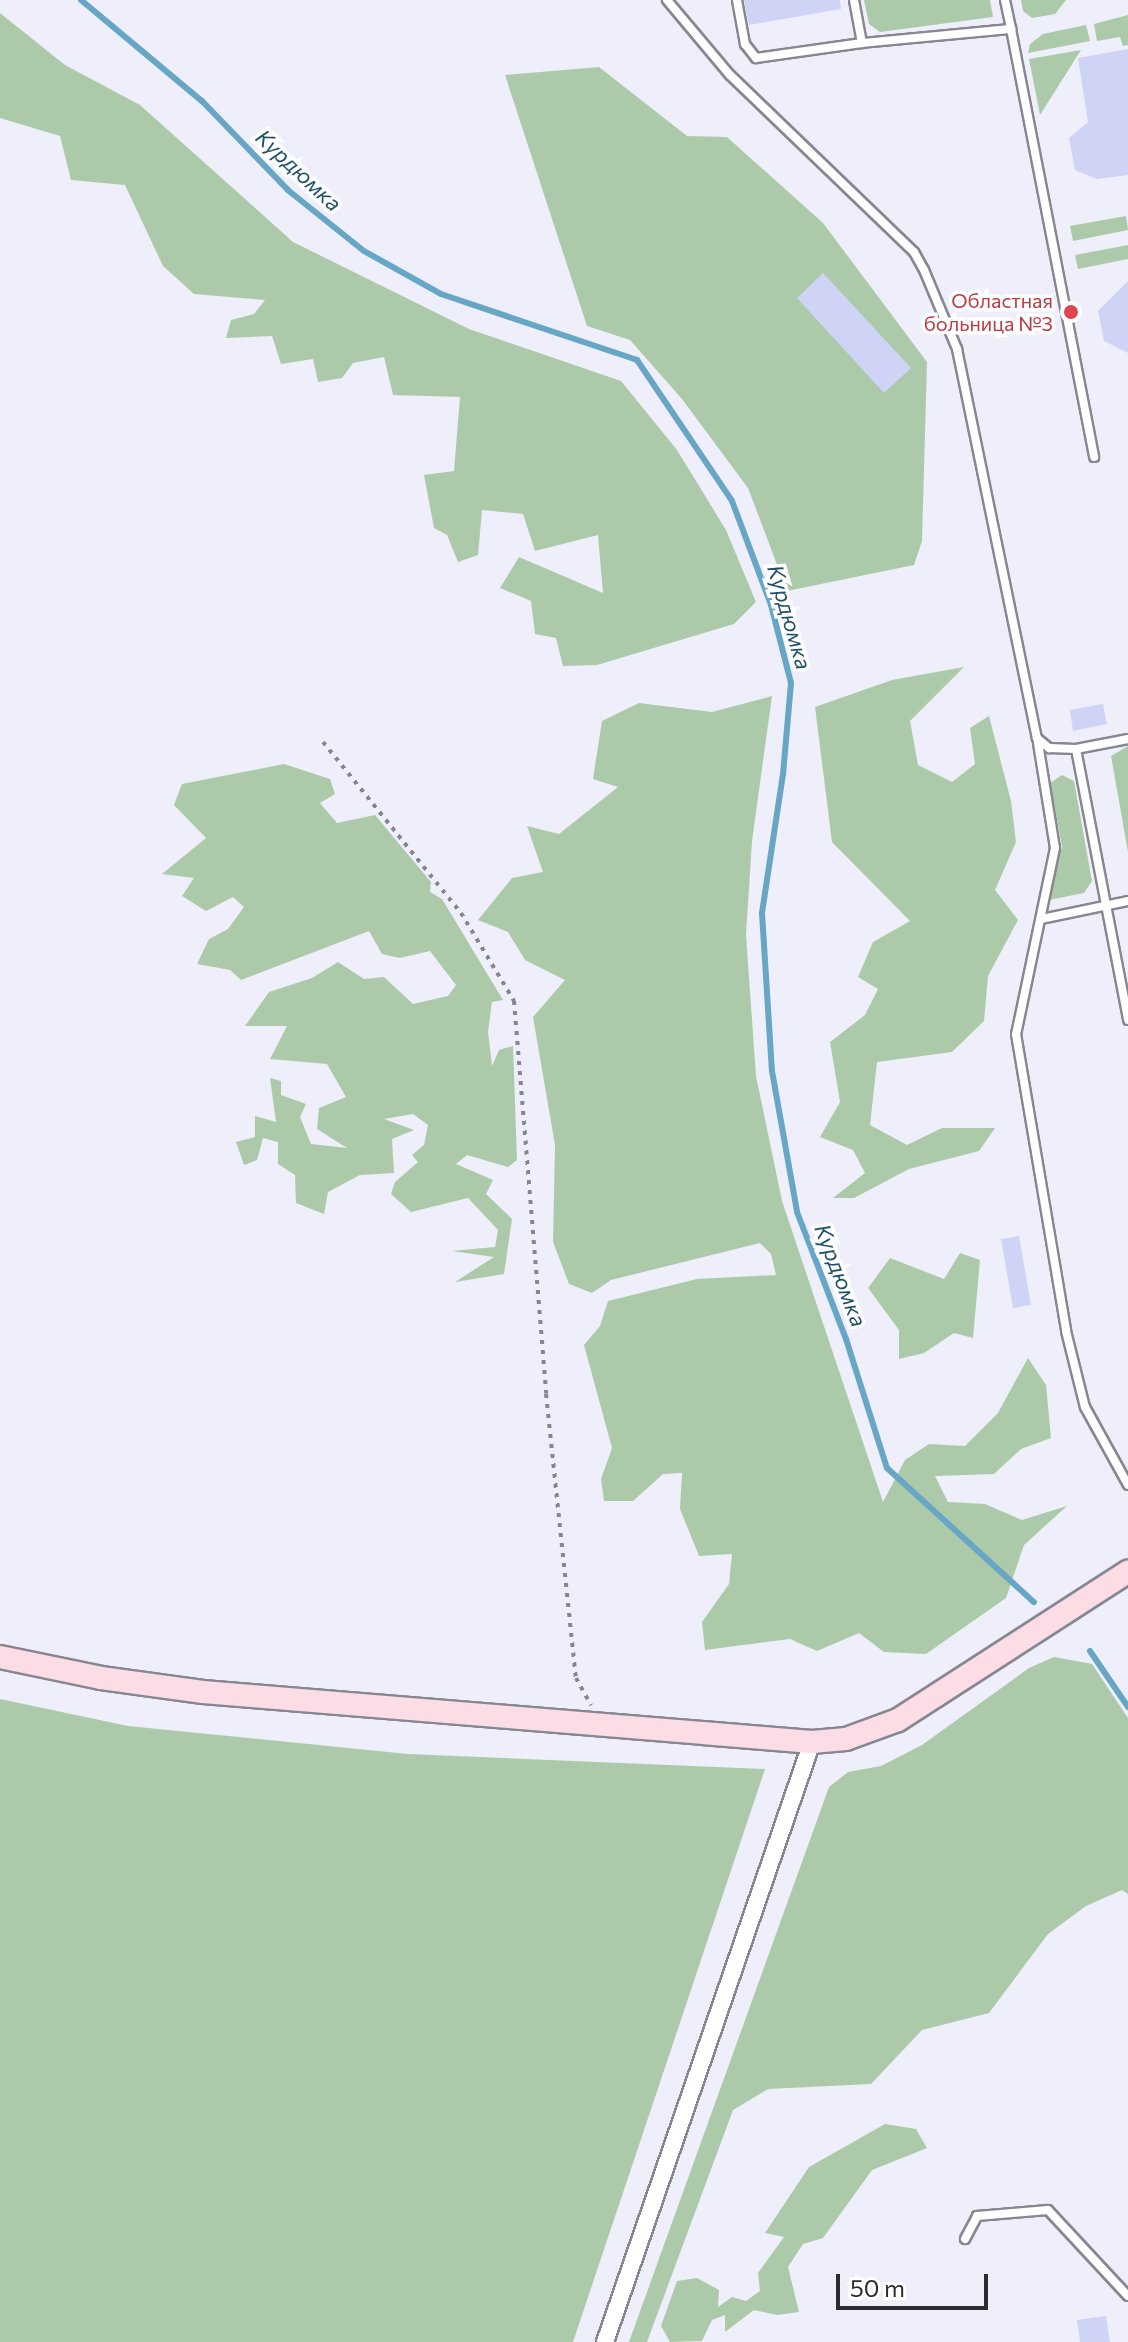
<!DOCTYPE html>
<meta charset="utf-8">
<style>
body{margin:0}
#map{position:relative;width:1128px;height:2342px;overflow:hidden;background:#eeeffa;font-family:Commissioner,sans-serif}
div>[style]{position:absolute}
.green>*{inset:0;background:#accaa9}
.stream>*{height:6px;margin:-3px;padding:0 3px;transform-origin:3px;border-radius:3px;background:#68a6c5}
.building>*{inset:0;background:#cfd3f5}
.path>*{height:4px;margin-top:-2px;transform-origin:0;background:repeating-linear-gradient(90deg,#85858d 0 4px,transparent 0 10px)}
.roads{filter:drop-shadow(2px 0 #868791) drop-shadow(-2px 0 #868791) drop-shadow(0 2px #868791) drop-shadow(0 -2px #868791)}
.service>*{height:8px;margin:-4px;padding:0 4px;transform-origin:4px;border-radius:4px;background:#fff}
.minor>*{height:16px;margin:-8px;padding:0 8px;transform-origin:8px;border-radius:8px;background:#fff}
.secondary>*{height:22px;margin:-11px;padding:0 11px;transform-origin:11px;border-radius:11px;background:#fcdde6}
.dots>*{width:22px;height:22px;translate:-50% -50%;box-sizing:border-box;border:4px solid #fff;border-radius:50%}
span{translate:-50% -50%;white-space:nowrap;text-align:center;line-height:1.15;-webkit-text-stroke:7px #fff;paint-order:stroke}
.health-label{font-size:20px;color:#be3a42}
.right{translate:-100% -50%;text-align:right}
.water-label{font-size:22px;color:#1e5067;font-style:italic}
.scale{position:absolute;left:836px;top:2274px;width:152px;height:36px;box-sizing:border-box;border:4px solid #2c2c30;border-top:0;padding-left:10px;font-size:24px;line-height:28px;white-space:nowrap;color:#2c2c30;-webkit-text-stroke:6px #fff;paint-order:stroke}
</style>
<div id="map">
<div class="green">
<div style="clip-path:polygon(864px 0,990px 0,993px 17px,880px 32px,869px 24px)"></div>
<div style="clip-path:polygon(1021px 0,1066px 0,1055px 14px,1032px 18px,1023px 11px)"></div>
<div style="clip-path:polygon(0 13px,65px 65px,140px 105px,293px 242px,469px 329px,621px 381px,677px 450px,726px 530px,756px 602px,734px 624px,597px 665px,563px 666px,556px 638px,535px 634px,531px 601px,500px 588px,519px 557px,603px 593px,598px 535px,535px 551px,523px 514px,482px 510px,478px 555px,458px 562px,447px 535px,434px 528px,424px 475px,454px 471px,460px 397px,393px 395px,384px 357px,353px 363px,342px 378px,318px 382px,313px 359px,281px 364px,272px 336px,226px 338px,231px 320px,254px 314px,265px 300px,194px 294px,163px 266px,125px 185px,71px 180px,60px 136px,0 118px)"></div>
<div style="clip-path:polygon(1128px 15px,1128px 45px,1123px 46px,1120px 37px,1097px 41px,1094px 24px)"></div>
<div style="clip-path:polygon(1086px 25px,1090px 41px,1028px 53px,1030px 44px,1043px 34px)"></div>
<div style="clip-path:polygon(1081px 50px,1040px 115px,1029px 59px)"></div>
<div style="clip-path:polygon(599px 67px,687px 136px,727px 137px,823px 223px,927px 362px,922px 541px,914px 565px,787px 591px,748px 488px,682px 399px,630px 340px,587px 326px,505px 75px)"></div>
<div style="clip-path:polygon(1126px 216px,1128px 230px,1073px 241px,1070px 226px)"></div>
<div style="clip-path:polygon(1128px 245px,1128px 259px,1078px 269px,1075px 255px)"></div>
<div style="clip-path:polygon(964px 667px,910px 721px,918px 765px,952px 782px,975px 764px,970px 728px,989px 716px,1011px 801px,1016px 842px,995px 890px,1018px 920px,988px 976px,984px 1021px,952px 1052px,877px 1062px,870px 1125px,907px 1145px,942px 1128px,995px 1128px,979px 1151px,909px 1169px,854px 1198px,833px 1198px,865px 1173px,853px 1150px,820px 1137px,840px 1102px,830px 1042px,865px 1015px,878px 989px,858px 977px,873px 942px,910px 921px,832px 842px,815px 707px,892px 680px)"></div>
<div style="clip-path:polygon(772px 696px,752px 841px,746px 935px,756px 1076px,782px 1201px,883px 1502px,905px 1460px,929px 1444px,965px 1446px,998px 1413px,1028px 1358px,1046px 1385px,1051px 1438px,1021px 1449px,994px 1474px,935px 1476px,948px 1502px,985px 1504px,1022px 1520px,1067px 1506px,1024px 1545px,1006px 1598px,926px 1654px,884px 1652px,859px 1633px,817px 1651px,790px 1639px,705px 1650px,702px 1622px,729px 1584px,732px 1554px,699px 1556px,680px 1509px,682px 1473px,663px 1474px,633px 1501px,604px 1501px,601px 1479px,612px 1448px,584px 1345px,600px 1326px,608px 1301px,697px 1279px,776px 1275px,771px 1254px,760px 1243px,611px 1280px,592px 1293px,569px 1284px,553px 1242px,555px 1145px,533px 1017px,565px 980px,525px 960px,508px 932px,478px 920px,512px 878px,543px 872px,527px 826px,559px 834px,618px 787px,593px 779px,602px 721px,639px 703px,712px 712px)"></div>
<div style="clip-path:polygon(1128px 746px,1128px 852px,1111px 756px)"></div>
<div style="clip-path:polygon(284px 764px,330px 779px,335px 794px,320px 803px,337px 823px,375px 815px,431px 882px,430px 892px,442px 899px,503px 1000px,492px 1002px,488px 1032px,492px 1066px,499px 1050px,513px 1046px,517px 1160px,508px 1167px,467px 1155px,456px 1164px,493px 1180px,486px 1194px,512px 1219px,504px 1274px,455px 1282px,494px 1257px,452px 1251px,495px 1247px,498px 1230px,468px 1198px,411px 1212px,391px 1194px,395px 1182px,418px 1162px,412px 1155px,424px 1145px,428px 1125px,413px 1114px,384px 1119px,414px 1130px,392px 1139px,394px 1173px,360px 1175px,328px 1192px,324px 1214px,296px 1203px,295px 1175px,278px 1164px,278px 1142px,263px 1138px,257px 1160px,244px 1165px,236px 1142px,255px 1137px,255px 1116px,276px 1122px,270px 1078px,281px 1081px,281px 1095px,306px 1104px,300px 1117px,311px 1144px,347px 1148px,317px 1129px,319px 1108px,346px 1097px,327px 1064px,270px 1059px,287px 1026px,245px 1026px,269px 992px,312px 978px,338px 962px,364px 979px,384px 977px,413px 1004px,448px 996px,456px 985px,430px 951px,400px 958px,382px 954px,369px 931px,241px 980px,230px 970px,197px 964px,209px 939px,228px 929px,244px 907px,233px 897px,206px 911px,182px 896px,194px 878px,162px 874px,206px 838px,174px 805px,182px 784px)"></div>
<div style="clip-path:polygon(1062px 775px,1074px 781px,1092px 881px,1084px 893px,1049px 900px,1062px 846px,1050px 783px)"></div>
<div style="clip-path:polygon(960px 1253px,980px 1260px,973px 1338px,954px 1333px,924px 1353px,899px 1359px,899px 1330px,868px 1288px,890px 1258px,944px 1279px)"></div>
<div style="clip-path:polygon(1054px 1657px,1092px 1664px,1128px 1718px,1128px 1894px,1122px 1890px,1086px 1906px,1048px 1934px,989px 2013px,922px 2030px,871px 2084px,768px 2089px,733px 2110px,647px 2342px,629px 2342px,829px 1787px,848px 1772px,881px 1766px,922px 1745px,1029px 1668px)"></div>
<div style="clip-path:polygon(0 1699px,128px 1726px,408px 1754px,765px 1769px,573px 2342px,0 2342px)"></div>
<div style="clip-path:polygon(885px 2124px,916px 2129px,927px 2148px,872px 2170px,823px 2238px,803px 2244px,788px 2267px,799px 2312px,777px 2315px,754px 2310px,725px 2332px,725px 2315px,712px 2320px,702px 2341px,670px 2342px,661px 2326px,677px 2281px,697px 2278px,719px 2290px,718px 2307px,732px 2297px,746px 2301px,760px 2291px,758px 2273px,784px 2237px,765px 2233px,809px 2167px)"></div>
</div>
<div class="stream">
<div style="left:81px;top:0;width:158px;rotate:39.9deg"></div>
<div style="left:202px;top:101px;width:125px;rotate:46deg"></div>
<div style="left:289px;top:191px;width:96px;rotate:38.7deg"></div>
<div style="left:364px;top:251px;width:88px;rotate:29.2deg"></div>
<div style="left:441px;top:294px;width:207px;rotate:18.6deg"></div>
<div style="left:637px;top:360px;width:170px;rotate:56deg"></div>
<div style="left:732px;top:501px;width:111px;rotate:69.4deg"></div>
<div style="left:771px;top:605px;width:81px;rotate:75.6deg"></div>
<div style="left:791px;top:683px;width:91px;rotate:95deg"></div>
<div style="left:783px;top:774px;width:141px;rotate:98.6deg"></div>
<div style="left:762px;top:913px;width:158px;rotate:86.4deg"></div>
<div style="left:772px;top:1071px;width:143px;rotate:79.9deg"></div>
<div style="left:797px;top:1212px;width:136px;rotate:68.9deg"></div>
<div style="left:846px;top:1339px;width:135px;rotate:72.4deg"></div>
<div style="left:887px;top:1468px;width:199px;rotate:42.4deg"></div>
<div style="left:1090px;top:1651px;width:68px;rotate:55.8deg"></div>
</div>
<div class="building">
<div style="clip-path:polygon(744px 0,840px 0,841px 9px,749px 25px)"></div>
<div style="clip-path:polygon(1128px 49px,1128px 175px,1097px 179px,1075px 170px,1069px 138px,1088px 122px,1078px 58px)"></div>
<div style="clip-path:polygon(823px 273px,911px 368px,884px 393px,797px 298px)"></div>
<div style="clip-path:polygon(1128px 281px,1128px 353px,1104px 341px,1098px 311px)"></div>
<div style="clip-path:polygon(1103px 704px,1107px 724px,1073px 731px,1070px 710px)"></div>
<div style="clip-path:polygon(1019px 1236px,1031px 1305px,1013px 1308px,1001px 1239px)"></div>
<div style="clip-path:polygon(1106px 2316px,1110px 2342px,1080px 2342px,1077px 2320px)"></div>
</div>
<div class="path">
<div style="left:323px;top:742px;width:220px;rotate:51.1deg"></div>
<div style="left:461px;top:913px;width:103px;rotate:58.9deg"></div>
<div style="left:514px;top:1001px;width:394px;rotate:85.3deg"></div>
<div style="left:546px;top:1394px;width:286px;rotate:84deg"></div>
<div style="left:576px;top:1678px;width:31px;rotate:61deg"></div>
</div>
<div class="roads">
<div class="service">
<div style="left:667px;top:0;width:98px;rotate:50deg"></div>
<div style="left:730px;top:75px;width:255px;rotate:43.9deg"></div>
<div style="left:914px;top:252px;width:21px;rotate:61deg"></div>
<div style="left:924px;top:270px;width:86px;rotate:67.3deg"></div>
<div style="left:957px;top:349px;width:397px;rotate:78.4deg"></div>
<div style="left:1037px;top:738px;width:16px;rotate:40deg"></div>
<div style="left:1049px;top:748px;width:27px;rotate:2deg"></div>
<div style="left:1076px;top:749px;width:53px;rotate:-10.9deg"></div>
<div style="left:737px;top:0;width:45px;rotate:79.7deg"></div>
<div style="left:745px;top:44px;width:18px;rotate:52deg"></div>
<div style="left:756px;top:58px;width:107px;rotate:-8.1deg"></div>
<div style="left:854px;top:0;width:44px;rotate:79.5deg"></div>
<div style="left:862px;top:43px;width:150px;rotate:-5.4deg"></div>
<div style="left:1011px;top:29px;width:436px;rotate:79deg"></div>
<div style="left:1005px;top:0;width:30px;rotate:78deg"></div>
<div style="left:1038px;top:743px;width:106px;rotate:80.8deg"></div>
<div style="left:1055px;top:848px;width:190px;rotate:101.8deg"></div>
<div style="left:1016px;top:1034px;width:301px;rotate:80.4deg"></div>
<div style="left:1066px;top:1331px;width:78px;rotate:76deg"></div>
<div style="left:1085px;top:1407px;width:89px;rotate:61.1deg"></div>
<div style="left:1076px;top:749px;width:276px;rotate:79.1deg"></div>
<div style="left:1041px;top:919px;width:89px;rotate:-11.7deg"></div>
<div style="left:965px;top:2239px;width:26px;rotate:-62deg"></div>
<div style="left:977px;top:2216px;width:71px;rotate:-4.8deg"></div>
<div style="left:1048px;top:2210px;width:117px;rotate:47.1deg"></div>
</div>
<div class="minor">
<div style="left:605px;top:2342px;width:635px;rotate:-70.97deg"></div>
</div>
<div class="secondary">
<div style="left:0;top:1657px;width:103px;rotate:11.7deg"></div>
<div style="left:101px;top:1678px;width:103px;rotate:7.8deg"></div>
<div style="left:203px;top:1692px;width:611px;rotate:4.69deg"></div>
<div style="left:812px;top:1742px;width:34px;rotate:-5deg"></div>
<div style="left:846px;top:1739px;width:55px;rotate:-20.1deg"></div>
<div style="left:898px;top:1720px;width:274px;rotate:-32.8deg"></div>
</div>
</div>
<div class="dots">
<div style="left:1071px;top:312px;background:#e0444e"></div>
</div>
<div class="health-label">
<span class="right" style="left:1053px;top:312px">Областная<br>больница №3</span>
</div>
<div class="water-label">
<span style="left:299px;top:170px;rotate:43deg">Курдюмка</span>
<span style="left:790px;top:617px;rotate:74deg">Курдюмка</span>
<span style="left:841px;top:1275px;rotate:69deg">Курдюмка</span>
</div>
<div class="scale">50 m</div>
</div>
